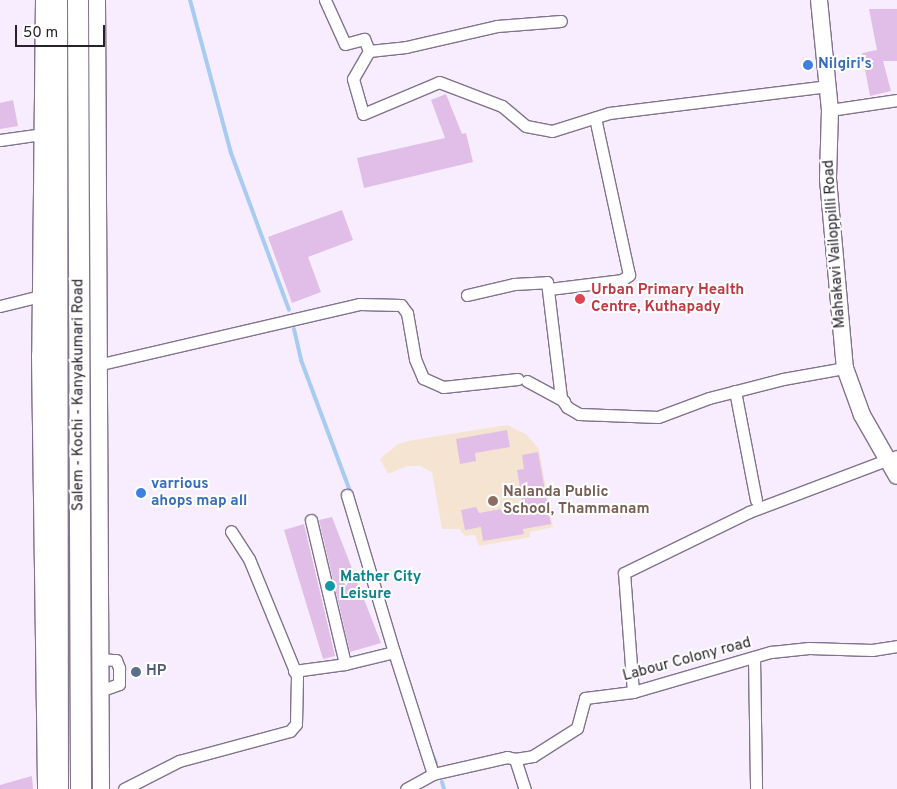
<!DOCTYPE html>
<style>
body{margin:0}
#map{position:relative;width:897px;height:789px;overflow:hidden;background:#f7edfe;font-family:Overpass,sans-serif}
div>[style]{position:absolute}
.education>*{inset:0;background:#f6e4d3}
.stream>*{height:4px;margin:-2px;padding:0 2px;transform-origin:2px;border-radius:2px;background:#a8cbf2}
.building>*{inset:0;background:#e1bee7}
.roads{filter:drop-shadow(1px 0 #81738d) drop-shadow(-1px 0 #81738d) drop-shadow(0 1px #81738d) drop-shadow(0 -1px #81738d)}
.street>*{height:11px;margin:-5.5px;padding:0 5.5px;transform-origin:5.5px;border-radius:5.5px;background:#fff}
.secondary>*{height:16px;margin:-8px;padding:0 8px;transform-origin:8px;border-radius:8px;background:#fff}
.highway>*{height:20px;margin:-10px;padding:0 10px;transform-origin:10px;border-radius:10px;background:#fff}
.dots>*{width:14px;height:14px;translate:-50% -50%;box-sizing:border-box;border:2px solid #fff;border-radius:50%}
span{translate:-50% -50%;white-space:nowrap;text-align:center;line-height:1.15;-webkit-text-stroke:4px #fff;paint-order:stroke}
.shop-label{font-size:15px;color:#366cbe;font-weight:700}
.left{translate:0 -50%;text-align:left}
.street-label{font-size:15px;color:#27212b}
.health-label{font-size:15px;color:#be3a42;font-weight:700}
.education-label{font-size:15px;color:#785e54;font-weight:700}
.culture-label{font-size:15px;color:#0d838f;font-weight:700}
.service-label{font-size:15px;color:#4e5e75;font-weight:700}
.scale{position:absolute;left:15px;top:25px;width:90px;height:22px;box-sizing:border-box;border:2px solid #27212b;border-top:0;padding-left:6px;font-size:15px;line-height:18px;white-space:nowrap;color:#27212b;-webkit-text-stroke:4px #fff;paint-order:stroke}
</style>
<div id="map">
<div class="education">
<div style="clip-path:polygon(507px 425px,526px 434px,539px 449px,553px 527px,530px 532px,530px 537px,479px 546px,475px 535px,465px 536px,459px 529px,442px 529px,432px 472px,420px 466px,407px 466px,388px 474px,380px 459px,398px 444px,413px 440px)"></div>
</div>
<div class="stream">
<div style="left:190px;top:0;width:158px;rotate:75deg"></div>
<div style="left:231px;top:153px;width:167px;rotate:69.7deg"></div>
<div style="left:294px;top:329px;width:32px;rotate:77deg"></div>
<div style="left:301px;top:360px;width:143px;rotate:69.5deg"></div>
<div style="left:432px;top:754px;width:10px;rotate:66deg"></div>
<div style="left:442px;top:782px;width:7px;rotate:74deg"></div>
</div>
<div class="building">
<div style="clip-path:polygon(869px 9px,897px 9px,897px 61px,883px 61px,891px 91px,870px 96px,862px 53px,877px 50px)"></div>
<div style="clip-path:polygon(446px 94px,462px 134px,466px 133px,473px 162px,364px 188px,357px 158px,445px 138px,431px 100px)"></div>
<div style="clip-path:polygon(13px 100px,18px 126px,0 129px,0 103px)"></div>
<div style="clip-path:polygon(342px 210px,353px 240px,308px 257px,321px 292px,292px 303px,268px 237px)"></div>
<div style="clip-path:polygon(507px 430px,510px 447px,475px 453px,476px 461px,460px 464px,456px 439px)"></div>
<div style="clip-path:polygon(538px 452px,551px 524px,523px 529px,524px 534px,483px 541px,481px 527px,465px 530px,461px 510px,476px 507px,479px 513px,523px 505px,517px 470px,524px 469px,522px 455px)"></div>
<div style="clip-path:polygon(332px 517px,381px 643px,350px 652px,319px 520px)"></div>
<div style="clip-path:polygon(304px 524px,335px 656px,323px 659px,284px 530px)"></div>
<div style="clip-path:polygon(32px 776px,33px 789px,0 789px,0 785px)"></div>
</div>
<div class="roads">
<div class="street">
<div style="left:325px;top:0;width:48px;rotate:65.6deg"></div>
<div style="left:345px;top:44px;width:20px;rotate:-15deg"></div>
<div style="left:364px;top:39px;width:13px;rotate:67deg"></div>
<div style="left:369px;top:51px;width:37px;rotate:-6deg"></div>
<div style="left:406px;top:47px;width:93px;rotate:-13deg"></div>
<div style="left:497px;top:26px;width:64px;rotate:-4.5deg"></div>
<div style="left:369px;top:51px;width:32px;rotate:120deg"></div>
<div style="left:353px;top:79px;width:36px;rotate:74deg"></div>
<div style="left:363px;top:114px;width:82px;rotate:-22.8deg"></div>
<div style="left:439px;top:82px;width:67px;rotate:20.9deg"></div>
<div style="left:502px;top:106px;width:31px;rotate:40deg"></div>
<div style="left:526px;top:126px;width:26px;rotate:11deg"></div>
<div style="left:552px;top:131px;width:60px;rotate:-17.5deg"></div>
<div style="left:609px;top:113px;width:221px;rotate:-7deg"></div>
<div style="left:830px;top:110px;width:68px;rotate:-8.5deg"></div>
<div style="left:0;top:140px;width:42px;rotate:-8.1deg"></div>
<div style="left:549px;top:289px;width:74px;rotate:-7deg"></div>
<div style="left:622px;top:280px;width:9px;rotate:-36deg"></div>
<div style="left:629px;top:275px;width:161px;rotate:-102.2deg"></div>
<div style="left:467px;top:295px;width:48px;rotate:-13.2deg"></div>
<div style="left:514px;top:284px;width:33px;rotate:-3deg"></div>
<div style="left:547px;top:282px;width:117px;rotate:83.1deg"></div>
<div style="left:561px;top:398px;width:11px;rotate:56deg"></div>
<div style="left:567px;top:407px;width:14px;rotate:30deg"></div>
<div style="left:579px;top:414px;width:79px;rotate:2.2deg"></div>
<div style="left:658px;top:417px;width:54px;rotate:-20.4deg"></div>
<div style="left:709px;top:398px;width:76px;rotate:-14.4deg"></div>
<div style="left:783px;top:379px;width:63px;rotate:-10.1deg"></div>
<div style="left:0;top:306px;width:41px;rotate:-14deg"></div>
<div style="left:97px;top:365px;width:269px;rotate:-13.1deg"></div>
<div style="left:359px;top:304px;width:42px;rotate:1.4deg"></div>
<div style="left:401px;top:305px;width:10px;rotate:53deg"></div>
<div style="left:407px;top:313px;width:47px;rotate:80.1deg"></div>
<div style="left:415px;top:359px;width:21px;rotate:67deg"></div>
<div style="left:423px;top:378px;width:22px;rotate:24deg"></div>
<div style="left:443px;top:387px;width:75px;rotate:-6.1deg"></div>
<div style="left:527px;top:381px;width:42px;rotate:28.4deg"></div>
<div style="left:735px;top:391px;width:111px;rotate:79.1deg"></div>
<div style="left:311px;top:520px;width:148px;rotate:76.7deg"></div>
<div style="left:394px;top:652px;width:128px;rotate:72.3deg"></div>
<div style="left:754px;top:657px;width:132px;rotate:89.1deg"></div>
<div style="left:100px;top:659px;width:16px;rotate:4deg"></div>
<div style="left:116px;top:660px;width:9px;rotate:69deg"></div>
<div style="left:119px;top:668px;width:16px;rotate:90deg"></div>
<div style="left:119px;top:684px;width:20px;rotate:160deg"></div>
<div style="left:294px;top:671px;width:51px;rotate:-7.8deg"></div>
<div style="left:345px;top:664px;width:50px;rotate:-13.8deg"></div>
<div style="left:394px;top:652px;width:164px;rotate:-106.7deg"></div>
<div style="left:633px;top:692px;width:119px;rotate:-94.3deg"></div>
<div style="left:624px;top:573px;width:139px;rotate:-26deg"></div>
<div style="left:749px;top:512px;width:158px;rotate:-20.7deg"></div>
<div style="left:515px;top:759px;width:18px;rotate:-9deg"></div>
<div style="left:533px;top:756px;width:52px;rotate:-32.5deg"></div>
<div style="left:577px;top:728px;width:31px;rotate:-75deg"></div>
<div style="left:585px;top:698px;width:48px;rotate:-7.1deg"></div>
<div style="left:633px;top:692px;width:144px;rotate:-16.2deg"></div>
<div style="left:771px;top:652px;width:38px;rotate:-6deg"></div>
<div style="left:809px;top:648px;width:63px;rotate:1.8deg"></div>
<div style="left:872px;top:650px;width:25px;rotate:-9deg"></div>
<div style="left:515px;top:759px;width:32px;rotate:72deg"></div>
<div style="left:124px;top:789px;width:62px;rotate:-27deg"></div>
<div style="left:179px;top:761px;width:115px;rotate:-15.1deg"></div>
<div style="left:290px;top:731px;width:9px;rotate:-49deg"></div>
<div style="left:296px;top:724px;width:48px;rotate:-88.8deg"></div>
<div style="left:297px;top:676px;width:126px;rotate:-112.3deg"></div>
<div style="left:249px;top:559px;width:33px;rotate:-123deg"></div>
<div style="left:406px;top:789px;width:31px;rotate:-29deg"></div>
<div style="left:433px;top:774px;width:76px;rotate:-12.9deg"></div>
<div style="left:507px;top:757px;width:8px;rotate:14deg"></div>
</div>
<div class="secondary">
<div style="left:44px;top:0;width:355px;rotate:90.6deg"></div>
<div style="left:40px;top:355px;width:434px;rotate:89.2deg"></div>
<div style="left:97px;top:0;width:789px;rotate:89.71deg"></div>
<div style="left:819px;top:0;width:111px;rotate:84.3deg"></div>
<div style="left:830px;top:110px;width:69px;rotate:91.7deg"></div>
<div style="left:828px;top:179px;width:190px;rotate:84.9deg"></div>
<div style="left:845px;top:368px;width:50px;rotate:70.1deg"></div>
<div style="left:862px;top:415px;width:70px;rotate:60.2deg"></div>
</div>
<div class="highway">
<div style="left:57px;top:0;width:789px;rotate:89.93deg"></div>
<div style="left:78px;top:0;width:789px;rotate:89.78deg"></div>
</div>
</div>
<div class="dots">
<div style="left:808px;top:65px;background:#3f7fe0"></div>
<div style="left:580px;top:299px;background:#e0444e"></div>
<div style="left:141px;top:493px;background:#3f7fe0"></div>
<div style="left:493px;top:501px;background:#8d6e63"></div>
<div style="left:330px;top:586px;background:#0f9aa8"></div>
<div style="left:136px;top:672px;background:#5c6f8a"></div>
</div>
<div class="shop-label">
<span class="left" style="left:818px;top:65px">Nilgiri's</span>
<span class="left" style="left:151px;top:493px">varrious<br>ahops map all</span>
</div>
<div class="street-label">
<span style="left:835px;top:244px;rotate:-94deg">Mahakavi Vailoppilli Road</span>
<span style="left:79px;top:395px;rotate:-90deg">Salem - Kochi - Kanyakumari Road</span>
<span style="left:687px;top:660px;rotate:-15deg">Labour Colony road</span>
</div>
<div class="health-label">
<span class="left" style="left:591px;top:299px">Urban Primary Health<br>Centre, Kuthapady</span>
</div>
<div class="education-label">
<span class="left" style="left:503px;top:501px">Nalanda Public<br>School, Thammanam</span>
</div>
<div class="culture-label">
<span class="left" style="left:340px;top:586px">Mather City<br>Leisure</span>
</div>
<div class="service-label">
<span class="left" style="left:146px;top:672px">HP</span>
</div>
<div class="scale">50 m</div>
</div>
